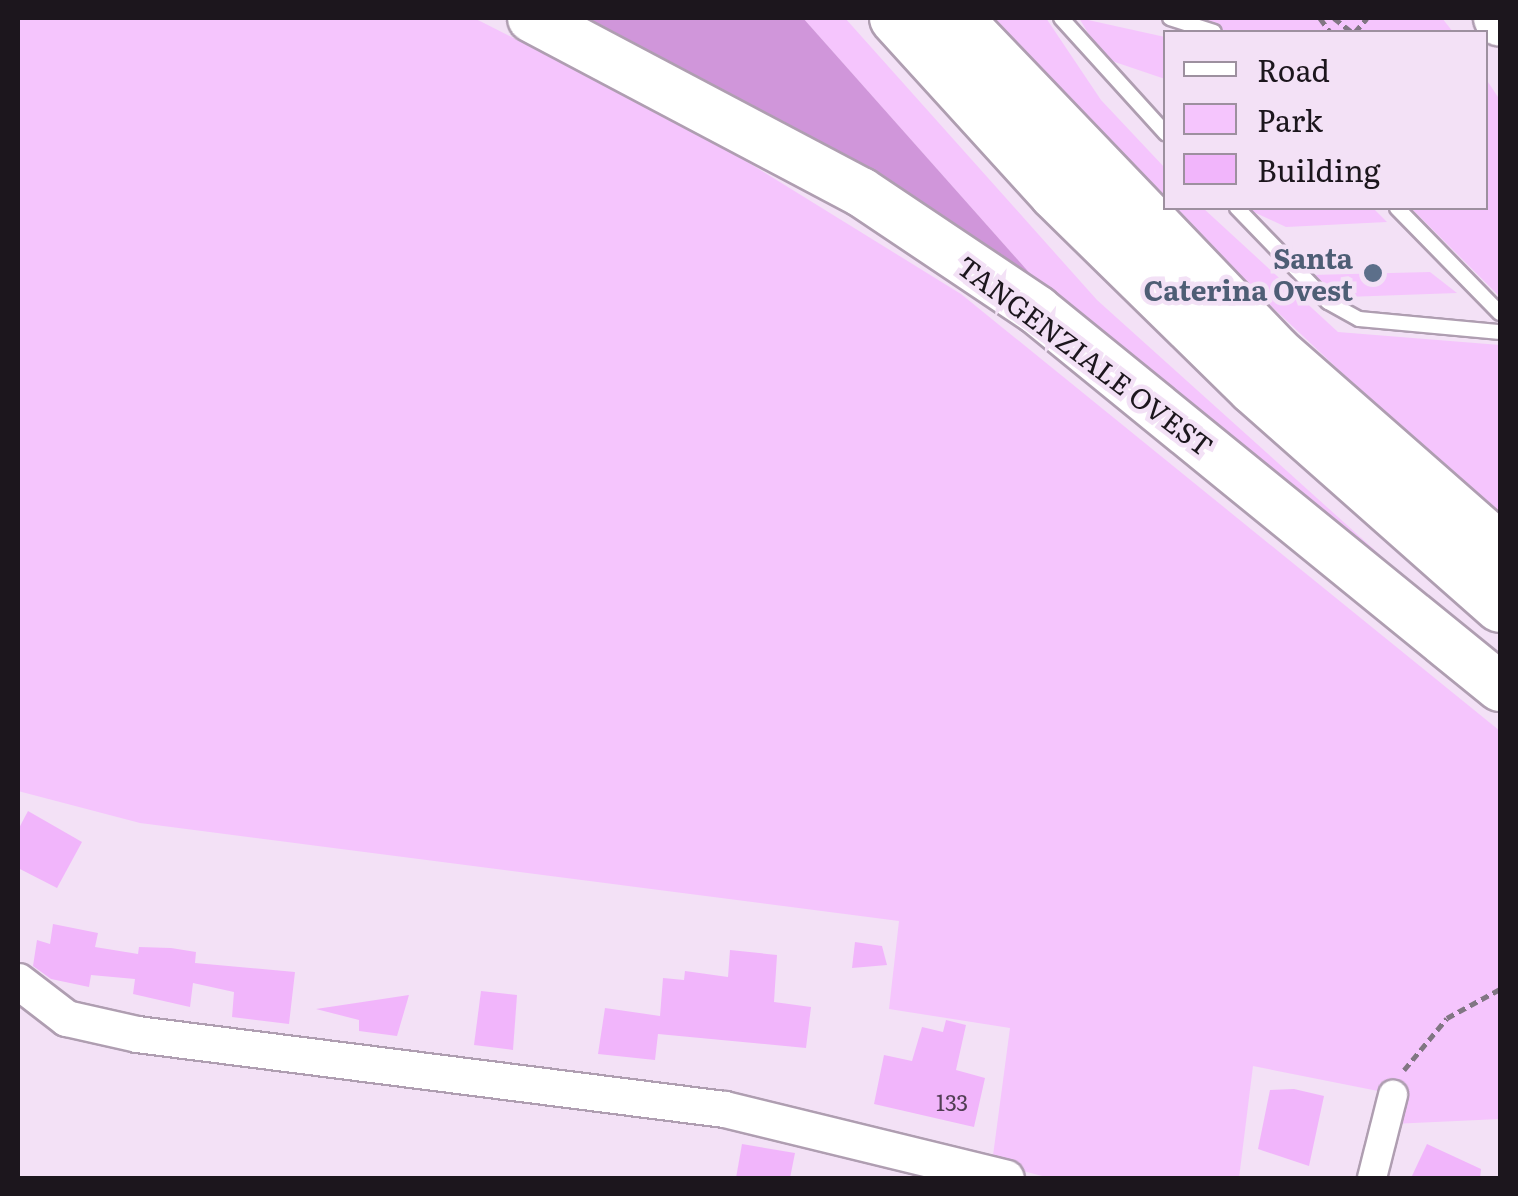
<!DOCTYPE html>
<style>
body{margin:0}
#map{position:relative;width:1518px;height:1196px;overflow:hidden;background:#f3e1f6;font-family:Literata,serif}
div>[style]{position:absolute}
.green>*{inset:0;background:#f5c5fd}
.forest>*{inset:0;background:#d096da}
.building>*{inset:0;background:#f1b5fb}
.path>*{height:5px;margin-top:-2.5px;transform-origin:0;background:repeating-linear-gradient(90deg,#817683 0 8px,transparent 0 13px)}
.roads{filter:drop-shadow(2px 0 #af9eb1) drop-shadow(-2px 0 #af9eb1) drop-shadow(0 2px #af9eb1) drop-shadow(0 -2px #af9eb1)}
.service>*{height:14px;margin:-7px;padding:0 7px;transform-origin:7px;border-radius:7px;background:#fff}
.minor>*{height:28px;margin:-14px;padding:0 14px;transform-origin:14px;border-radius:14px;background:#fff}
.tertiary>*{height:35px;margin:-17.5px;padding:0 17.5px;transform-origin:17.5px;border-radius:17.5px;background:#fff}
.trunk>*{height:48px;margin:-24px;padding:0 24px;transform-origin:24px;border-radius:24px;background:#fff}
.motorway>*{height:52px;margin:-26px;padding:0 26px;transform-origin:26px;border-radius:26px;background:#fff}
.dots>*{width:28px;height:28px;translate:-50% -50%;box-sizing:border-box;border:5px solid #f3e1f6;border-radius:50%}
span{translate:-50% -50%;white-space:nowrap;text-align:center;line-height:1.15;-webkit-text-stroke:9px #f3e1f6;paint-order:stroke}
.number-label{font-size:22px;color:#513e54}
.number-label span{-webkit-text-stroke-width:0}
.service-label{font-size:28px;color:#4e5e75;font-weight:700}
.right{translate:-100% -50%;text-align:right}
.street-label{font-size:28px;color:#1c161d}
.frame{position:absolute;inset:0;border:20px solid #1c161d;pointer-events:none}
.legend{position:absolute;left:1163px;top:30px;width:325px;height:180px;box-sizing:border-box;background:#f3e1f6;border:2px solid #9d909f;margin:0;padding:12px 18px;list-style:none;font-size:30px;color:#1c161d}
.legend li{display:flex;align-items:center;gap:20px;height:50px}
.legend b{width:50px;border:2px solid #9d909f}
</style>
<div id="map">
<div class="green">
<div style="clip-path:polygon(18px 18px,474px 18px,694px 129px,961px 294px,1500px 731px,1500px 1119px,1370px 1125px,1378px 1091px,1253px 1066px,1239px 1178px,1050px 1178px,992px 1163px,1010px 1028px,889px 1009px,899px 921px,140px 823px,18px 791px)"></div>
<div style="clip-path:polygon(803px 18px,845px 18px,1097px 300px,1469px 635px,1081px 331px)"></div>
<div style="clip-path:polygon(989px 18px,1046px 18px,1101px 100px,1165px 168px,1165px 206px)"></div>
<div style="clip-path:polygon(1079px 18px,1165px 37px,1165px 79px,1103px 58px)"></div>
<div style="clip-path:polygon(1184px 18px,1442px 18px,1453px 32px,1230px 32px)"></div>
<div style="clip-path:polygon(1486px 79px,1500px 100px,1500px 297px,1411px 208px,1486px 208px)"></div>
<div style="clip-path:polygon(1167px 208px,1203px 208px,1338px 332px,1500px 345px,1500px 522px)"></div>
<div style="clip-path:polygon(1245px 208px,1373px 208px,1387px 222px,1286px 227px)"></div>
<div style="clip-path:polygon(1430px 272px,1457px 293px,1346px 297px,1311px 275px)"></div>
</div>
<div class="forest">
<div style="clip-path:polygon(565px 18px,803px 18px,1081px 331px)"></div>
</div>
<div class="building">
<div style="clip-path:polygon(28px 811px,82px 842px,57px 888px,18px 868px,18px 830px)"></div>
<div style="clip-path:polygon(53px 924px,98px 933px,95px 947px,138px 954px,139px 947px,171px 948px,196px 952px,195px 963px,295px 972px,289px 1024px,232px 1017px,234px 992px,193px 983px,190px 1007px,133px 994px,135px 979px,91px 975px,89px 987px,51px 979px,33px 966px,37px 940px,50px 944px)"></div>
<div style="clip-path:polygon(855px 942px,882px 946px,887px 965px,852px 968px)"></div>
<div style="clip-path:polygon(730px 950px,777px 955px,774px 1002px,811px 1007px,806px 1048px,658px 1034px,655px 1060px,598px 1054px,605px 1008px,660px 1016px,663px 978px,684px 980px,685px 971px,728px 977px)"></div>
<div style="clip-path:polygon(481px 991px,517px 995px,513px 1050px,474px 1045px)"></div>
<div style="clip-path:polygon(409px 995px,397px 1036px,359px 1031px,359px 1020px,316px 1009px)"></div>
<div style="clip-path:polygon(946px 1020px,966px 1025px,956px 1070px,985px 1078px,974px 1127px,874px 1104px,884px 1055px,912px 1061px,922px 1027px,943px 1032px)"></div>
<div style="clip-path:polygon(1294px 1089px,1324px 1096px,1309px 1166px,1258px 1149px,1270px 1090px)"></div>
<div style="clip-path:polygon(742px 1144px,795px 1153px,790px 1178px,736px 1178px)"></div>
<div style="clip-path:polygon(1427px 1144px,1481px 1169px,1480px 1178px,1411px 1178px)"></div>
</div>
<div class="path">
<div style="left:1320px;top:18px;width:17px;rotate:54deg"></div>
<div style="left:1334px;top:18px;width:23px;rotate:38deg"></div>
<div style="left:1355px;top:32px;width:18px;rotate:-49deg"></div>
<div style="left:1404px;top:1070px;width:67px;rotate:-50.4deg"></div>
<div style="left:1447px;top:1018px;width:60px;rotate:-28.7deg"></div>
</div>
<div class="roads">
<div class="service">
<div style="left:1061px;top:18px;width:156px;rotate:47.8deg"></div>
<div style="left:1170px;top:18px;width:46px;rotate:17.7deg"></div>
<div style="left:1237px;top:208px;width:131px;rotate:45.9deg"></div>
<div style="left:1328px;top:302px;width:35px;rotate:29deg"></div>
<div style="left:1359px;top:319px;width:142px;rotate:5.3deg"></div>
<div style="left:1397px;top:208px;width:147px;rotate:45.6deg"></div>
</div>
<div class="minor">
<div style="left:1372px;top:1178px;width:86px;rotate:-75.8deg"></div>
</div>
<div class="tertiary">
<div style="left:18px;top:981px;width:61px;rotate:37.6deg"></div>
<div style="left:66px;top:1018px;width:73px;rotate:12.7deg"></div>
<div style="left:137px;top:1034px;width:592px;rotate:7.28deg"></div>
<div style="left:724px;top:1109px;width:290px;rotate:13.7deg"></div>
</div>
<div class="trunk">
<div style="left:532px;top:18px;width:372px;rotate:27.9deg"></div>
<div style="left:861px;top:192px;width:212px;rotate:33.8deg"></div>
<div style="left:1037px;top:310px;width:597px;rotate:39.15deg"></div>
<div style="left:1498px;top:18px;width:4px;rotate:63deg"></div>
</div>
<div class="motorway">
<div style="left:896px;top:18px;width:238px;rotate:47.7deg"></div>
<div style="left:1056px;top:194px;width:277px;rotate:44.4deg"></div>
<div style="left:1254px;top:388px;width:329px;rotate:41.5deg"></div>
<div style="left:955px;top:18px;width:463px;rotate:46.2deg"></div>
<div style="left:1275px;top:352px;width:300px;rotate:41.3deg"></div>
</div>
</div>
<div class="dots">
<div style="left:1373px;top:273px;background:#5c6f8a"></div>
</div>
<div class="number-label">
<span style="left:952px;top:1102px">133</span>
</div>
<div class="service-label">
<span class="right" style="left:1353px;top:273px">Santa<br>Caterina Ovest</span>
</div>
<div class="street-label">
<span style="left:1086px;top:355px;rotate:37deg">TANGENZIALE OVEST</span>
</div>
<div class="frame"></div>
<ul class="legend">
<li><b style="height:12px;background:#fff"></b>Road</li>
<li><b style="height:28px;background:#f5c5fd"></b>Park</li>
<li><b style="height:28px;background:#f1b5fb"></b>Building</li>
</ul>
</div>
